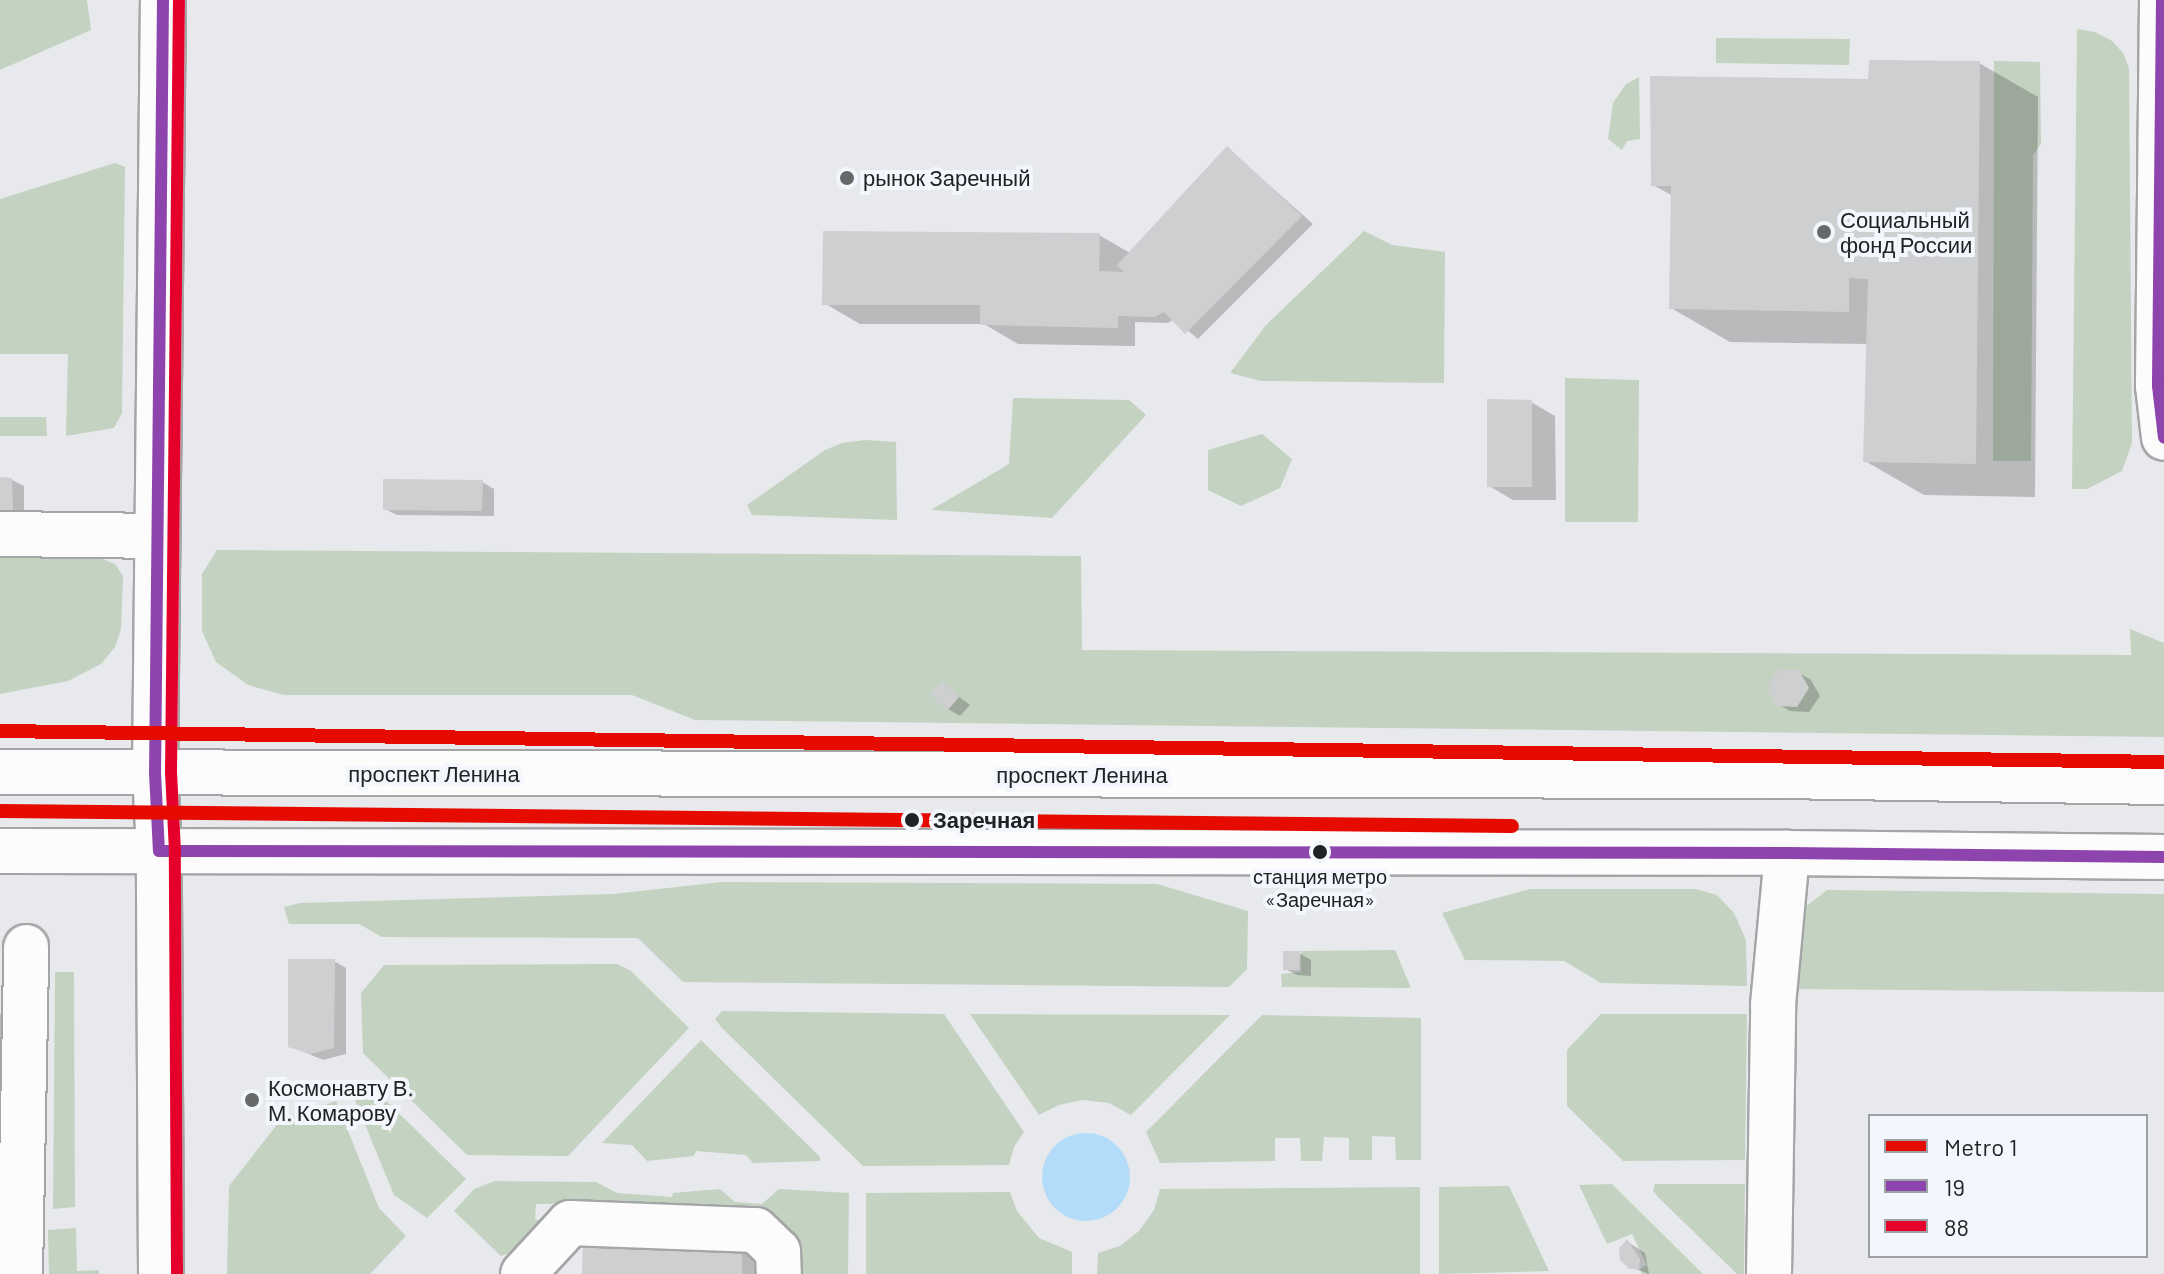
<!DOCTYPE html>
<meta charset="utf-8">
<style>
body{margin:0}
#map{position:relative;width:2164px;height:1274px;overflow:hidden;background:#e8e9ec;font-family:Barlow,sans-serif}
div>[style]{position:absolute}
.green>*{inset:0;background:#c4d2c1}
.water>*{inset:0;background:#b2dcf9}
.round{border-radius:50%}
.shadow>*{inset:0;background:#0003}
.building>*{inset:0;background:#cecfd1}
.roads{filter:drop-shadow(2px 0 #a4a5a7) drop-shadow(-2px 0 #a4a5a7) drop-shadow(0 2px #a4a5a7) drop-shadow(0 -2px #a4a5a7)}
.minor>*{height:44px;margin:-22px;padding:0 22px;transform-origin:22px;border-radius:22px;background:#fcfcfc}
.major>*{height:44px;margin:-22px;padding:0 22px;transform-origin:22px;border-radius:22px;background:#fcfcfc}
.bus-1>*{height:12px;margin:-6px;padding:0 6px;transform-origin:6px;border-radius:6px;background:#8e44ad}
.bus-2>*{height:12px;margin:-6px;padding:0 6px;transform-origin:6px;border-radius:6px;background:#e4002b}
.metro-1>*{height:14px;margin:-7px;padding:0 7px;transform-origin:7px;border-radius:7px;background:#e50b00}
.dots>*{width:22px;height:22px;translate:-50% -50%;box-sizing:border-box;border:4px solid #f3f6fc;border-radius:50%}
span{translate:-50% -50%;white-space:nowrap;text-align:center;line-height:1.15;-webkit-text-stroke:8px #f3f6fc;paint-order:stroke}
.bus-label{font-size:20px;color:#212224}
.poi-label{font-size:22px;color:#212224}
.left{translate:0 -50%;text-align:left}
.street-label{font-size:22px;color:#212224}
.stop-label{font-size:22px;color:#212224;font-weight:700}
.legend{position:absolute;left:1868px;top:1114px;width:280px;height:144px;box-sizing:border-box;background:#f3f6fc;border:2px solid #9fa1a6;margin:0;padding:10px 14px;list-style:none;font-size:24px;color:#212224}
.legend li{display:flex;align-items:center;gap:16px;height:40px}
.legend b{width:40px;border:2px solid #9fa1a6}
</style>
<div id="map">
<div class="green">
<div style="clip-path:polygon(0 0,87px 0,91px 30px,0 70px)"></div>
<div style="clip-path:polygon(2077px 29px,2095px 32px,2112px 41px,2123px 53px,2129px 68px,2132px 443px,2122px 471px,2087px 489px,2072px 489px)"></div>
<div style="clip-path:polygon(1716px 38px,1850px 39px,1849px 65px,1716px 63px)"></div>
<div style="clip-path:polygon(1994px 61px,2040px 62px,2041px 144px,2033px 155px,2031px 461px,1993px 461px)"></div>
<div style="clip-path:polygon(1639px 77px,1640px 139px,1627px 141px,1622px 150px,1608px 139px,1613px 103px,1626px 84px)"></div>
<div style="clip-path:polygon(115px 163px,125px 167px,122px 413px,114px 428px,66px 436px,68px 354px,0 354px,0 199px)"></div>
<div style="clip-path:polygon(1364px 231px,1392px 245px,1445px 252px,1444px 383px,1261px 381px,1230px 373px,1266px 325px)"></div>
<div style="clip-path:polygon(1565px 378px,1639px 380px,1638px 522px,1565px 522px)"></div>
<div style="clip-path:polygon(1013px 398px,1129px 400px,1146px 415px,1052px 518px,931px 510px,1009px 464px)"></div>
<div style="clip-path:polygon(0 417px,46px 417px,47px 436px,0 436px)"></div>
<div style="clip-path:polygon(1262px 434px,1292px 459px,1280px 488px,1241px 506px,1208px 490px,1208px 450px)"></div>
<div style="clip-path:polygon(865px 440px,896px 442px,897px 520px,752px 515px,747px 505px,825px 450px,842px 443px)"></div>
<div style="clip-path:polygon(217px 550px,1081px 556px,1082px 650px,2131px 655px,2130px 629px,2164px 643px,2164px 737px,695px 720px,632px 695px,284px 695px,248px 685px,216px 662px,202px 631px,202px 574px)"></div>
<div style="clip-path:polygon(0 553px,90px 554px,115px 564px,123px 576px,121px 629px,115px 647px,101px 664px,68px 681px,0 694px)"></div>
<div style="clip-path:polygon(722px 882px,1157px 884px,1248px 911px,1247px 969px,1229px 987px,683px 982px,638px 938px,382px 937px,359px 924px,289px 924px,284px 907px,300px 903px,613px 894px)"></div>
<div style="clip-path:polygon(1530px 889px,1695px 889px,1717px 895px,1734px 913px,1746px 940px,1747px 986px,1601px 983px,1564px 961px,1465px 960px,1442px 913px)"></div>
<div style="clip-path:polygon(1827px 890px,2164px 894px,2164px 992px,1791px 989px,1799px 912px)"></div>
<div style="clip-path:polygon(1395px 950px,1411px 988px,1282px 987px,1281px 974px,1301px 972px,1301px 951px)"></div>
<div style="clip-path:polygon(617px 964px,631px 971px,689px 1028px,568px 1156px,467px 1155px,363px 1053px,361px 993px,384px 965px)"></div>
<div style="clip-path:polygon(55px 972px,74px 972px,75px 1207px,53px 1209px)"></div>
<div style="clip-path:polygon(722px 1011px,944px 1014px,1024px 1132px,1014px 1147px,1009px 1165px,863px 1166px,721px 1027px,715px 1019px)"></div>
<div style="clip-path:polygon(970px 1014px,1230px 1015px,1131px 1115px,1109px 1103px,1082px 1100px,1059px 1105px,1039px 1115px)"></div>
<div style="clip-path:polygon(1601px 1014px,1747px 1014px,1745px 1160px,1623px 1161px,1567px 1106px,1567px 1050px)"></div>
<div style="clip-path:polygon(1262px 1015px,1421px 1018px,1421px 1160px,1396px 1160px,1395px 1137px,1372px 1136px,1372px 1160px,1349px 1160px,1349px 1138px,1324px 1137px,1322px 1161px,1301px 1161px,1300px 1138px,1275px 1138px,1275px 1161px,1160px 1163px,1146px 1132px)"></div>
<div style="clip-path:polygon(701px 1040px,820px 1157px,820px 1161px,753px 1163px,746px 1155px,696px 1151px,694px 1156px,647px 1161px,632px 1145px,602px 1143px)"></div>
<div style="clip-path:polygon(370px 1085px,466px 1179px,427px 1218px,394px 1195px,352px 1093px)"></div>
<div style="clip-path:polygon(336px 1101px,379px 1208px,406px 1236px,370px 1274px,227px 1274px,229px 1186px,279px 1122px)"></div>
<div style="clip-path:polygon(495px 1181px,596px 1182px,617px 1193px,672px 1197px,673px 1193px,720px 1189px,735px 1202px,762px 1204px,779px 1189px,849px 1193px,848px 1274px,797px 1274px,797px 1270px,664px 1220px,642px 1203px,536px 1204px,535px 1220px,543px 1220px,516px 1251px,501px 1256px,454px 1211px,474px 1189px)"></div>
<div style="clip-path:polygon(1612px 1184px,1703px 1274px,1642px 1274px,1640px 1269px,1647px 1265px,1632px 1234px,1607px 1244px,1579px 1185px)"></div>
<div style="clip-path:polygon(1655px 1184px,1745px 1184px,1744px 1274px,1737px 1274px,1659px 1198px,1653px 1191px)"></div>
<div style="clip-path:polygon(1509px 1186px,1549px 1271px,1439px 1274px,1439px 1187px)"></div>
<div style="clip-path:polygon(1420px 1187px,1420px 1274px,1097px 1274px,1098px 1253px,1120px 1246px,1139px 1231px,1154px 1210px,1160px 1189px)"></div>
<div style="clip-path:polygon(1010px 1192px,1017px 1211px,1039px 1238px,1072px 1252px,1072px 1274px,866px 1274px,866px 1193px)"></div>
<div style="clip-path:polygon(76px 1228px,77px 1271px,99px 1270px,99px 1274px,49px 1274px,48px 1230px)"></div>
</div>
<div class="water">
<div class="round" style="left:1042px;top:1133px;width:88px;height:88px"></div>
</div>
<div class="shadow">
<div style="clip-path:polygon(1979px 63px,2038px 97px,2035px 497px,1924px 495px,1865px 461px,1868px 344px,1730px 342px,1671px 308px,1673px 196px,1653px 185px,1870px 81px)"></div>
<div style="clip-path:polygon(1227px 148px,1313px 224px,1198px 339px,1174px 319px,1168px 323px,1135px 322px,1135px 346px,1018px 344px,984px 324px,860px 324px,824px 303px,1099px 235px,1130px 253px)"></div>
<div style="clip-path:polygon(1531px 402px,1555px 416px,1556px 500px,1513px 500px,1489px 486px)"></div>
<div style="clip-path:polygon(0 479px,12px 480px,24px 486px,24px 516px,0 515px)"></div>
<div style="clip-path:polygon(482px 482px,494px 489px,494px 516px,397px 515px,385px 509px)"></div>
<div style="clip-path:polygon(1798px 672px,1811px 680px,1820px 696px,1809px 712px,1790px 711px,1778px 704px)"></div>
<div style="clip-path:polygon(942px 684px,970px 705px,960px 716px,948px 709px)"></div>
<div style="clip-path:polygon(1299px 953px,1311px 960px,1311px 976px,1297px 975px,1285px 969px)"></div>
<div style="clip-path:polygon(334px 961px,346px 968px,346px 1054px,323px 1060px,290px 1046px)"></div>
<div style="clip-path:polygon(0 1014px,24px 1028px,0 1274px)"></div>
<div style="clip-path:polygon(1628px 1242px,1645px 1253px,1649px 1274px,1630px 1267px)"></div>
<div style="clip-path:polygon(741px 1247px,777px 1274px,584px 1274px)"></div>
</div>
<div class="building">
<div style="clip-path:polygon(1869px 60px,1980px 61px,1976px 464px,1863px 462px,1868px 279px,1849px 278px,1849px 312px,1669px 309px,1671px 186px,1651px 186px,1650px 76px,1868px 79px)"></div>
<div style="clip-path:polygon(1227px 146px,1302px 216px,1185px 334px,1164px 312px,1155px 317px,1118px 316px,1118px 328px,980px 325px,980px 305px,822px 305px,823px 231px,1100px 233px,1099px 271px,1124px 272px,1117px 265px)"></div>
<div style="clip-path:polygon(1487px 399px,1532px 400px,1532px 487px,1487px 487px)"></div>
<div style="clip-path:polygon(0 477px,12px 478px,13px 510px,0 510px)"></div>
<div style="clip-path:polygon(383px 479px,483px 480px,482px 511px,383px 510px)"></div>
<div style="clip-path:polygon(1778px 670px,1799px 670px,1809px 688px,1797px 707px,1776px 706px,1767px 688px)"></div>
<div style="clip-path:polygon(942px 681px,959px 697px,947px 711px,930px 694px)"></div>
<div style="clip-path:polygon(1283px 951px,1300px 951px,1299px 970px,1283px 970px)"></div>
<div style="clip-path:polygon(288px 959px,335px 959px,334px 1048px,310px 1054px,288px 1047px)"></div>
<div style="clip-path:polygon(1627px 1239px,1640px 1259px,1639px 1269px,1629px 1269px,1620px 1260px,1619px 1248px)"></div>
<div style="clip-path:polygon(583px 1244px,742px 1245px,742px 1274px,582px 1274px)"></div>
</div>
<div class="roads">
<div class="minor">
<div style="left:2162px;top:0;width:386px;rotate:90.6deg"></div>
<div style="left:2158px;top:386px;width:52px;rotate:83.4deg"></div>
<div style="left:0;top:534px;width:157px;rotate:0.7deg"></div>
<div style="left:20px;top:1274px;width:327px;rotate:-88.9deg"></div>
<div style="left:161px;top:1274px;width:423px;rotate:-90.3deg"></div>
<div style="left:159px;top:851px;width:78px;rotate:-92.9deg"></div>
<div style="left:155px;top:773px;width:773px;rotate:-89.41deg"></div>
<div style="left:523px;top:1274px;width:69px;rotate:-47.3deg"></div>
<div style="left:570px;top:1223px;width:186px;rotate:2.2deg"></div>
<div style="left:756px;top:1230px;width:30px;rotate:44deg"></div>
<div style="left:778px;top:1251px;width:23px;rotate:88deg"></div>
<div style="left:1769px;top:1274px;width:269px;rotate:-89.1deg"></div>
<div style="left:1773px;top:1005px;width:153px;rotate:-84.7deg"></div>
</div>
<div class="major">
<div style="left:0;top:772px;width:1779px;rotate:0.13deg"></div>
<div style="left:1779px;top:776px;width:385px;rotate:0.9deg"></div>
<div style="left:0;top:851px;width:1787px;rotate:0.06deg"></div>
<div style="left:1787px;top:853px;width:377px;rotate:0.6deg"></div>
</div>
</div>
<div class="bus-1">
<div style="left:163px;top:0;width:773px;rotate:90.59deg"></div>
<div style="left:155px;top:773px;width:78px;rotate:87.1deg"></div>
<div style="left:159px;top:851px;width:1628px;rotate:0.07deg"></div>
<div style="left:1787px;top:853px;width:377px;rotate:0.6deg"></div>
<div style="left:2162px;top:0;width:386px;rotate:90.6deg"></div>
<div style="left:2158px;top:386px;width:52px;rotate:83.4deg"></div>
</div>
<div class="bus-2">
<div style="left:177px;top:1274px;width:423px;rotate:-90.3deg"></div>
<div style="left:175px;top:851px;width:78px;rotate:-92.9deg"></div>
<div style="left:171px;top:773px;width:773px;rotate:-89.41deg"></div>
</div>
<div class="metro-1">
<div style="left:0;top:731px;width:2164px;rotate:0.82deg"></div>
<div style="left:0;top:811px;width:1512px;rotate:0.57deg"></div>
</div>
<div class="dots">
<div style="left:847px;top:178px;background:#67686a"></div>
<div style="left:1824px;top:232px;background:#67686a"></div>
<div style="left:912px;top:820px;background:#212224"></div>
<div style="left:1320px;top:852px;background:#212224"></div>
<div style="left:252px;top:1100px;background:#67686a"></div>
</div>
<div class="bus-label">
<span style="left:1320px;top:888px">станция метро<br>«Заречная»</span>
</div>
<div class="poi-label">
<span class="left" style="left:863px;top:178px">рынок Заречный</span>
<span class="left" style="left:1840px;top:232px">Социальный<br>фонд России</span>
<span class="left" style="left:268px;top:1100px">Космонавту В.<br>М. Комарову</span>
</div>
<div class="street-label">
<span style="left:434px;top:774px">проспект Ленина</span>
<span style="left:1082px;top:775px">проспект Ленина</span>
</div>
<div class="stop-label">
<span class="left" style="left:933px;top:820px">Заречная</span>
</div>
<ul class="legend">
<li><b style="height:10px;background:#e50b00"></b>Metro 1</li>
<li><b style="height:10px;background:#8e44ad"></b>19</li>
<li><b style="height:10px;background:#e4002b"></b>88</li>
</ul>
</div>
